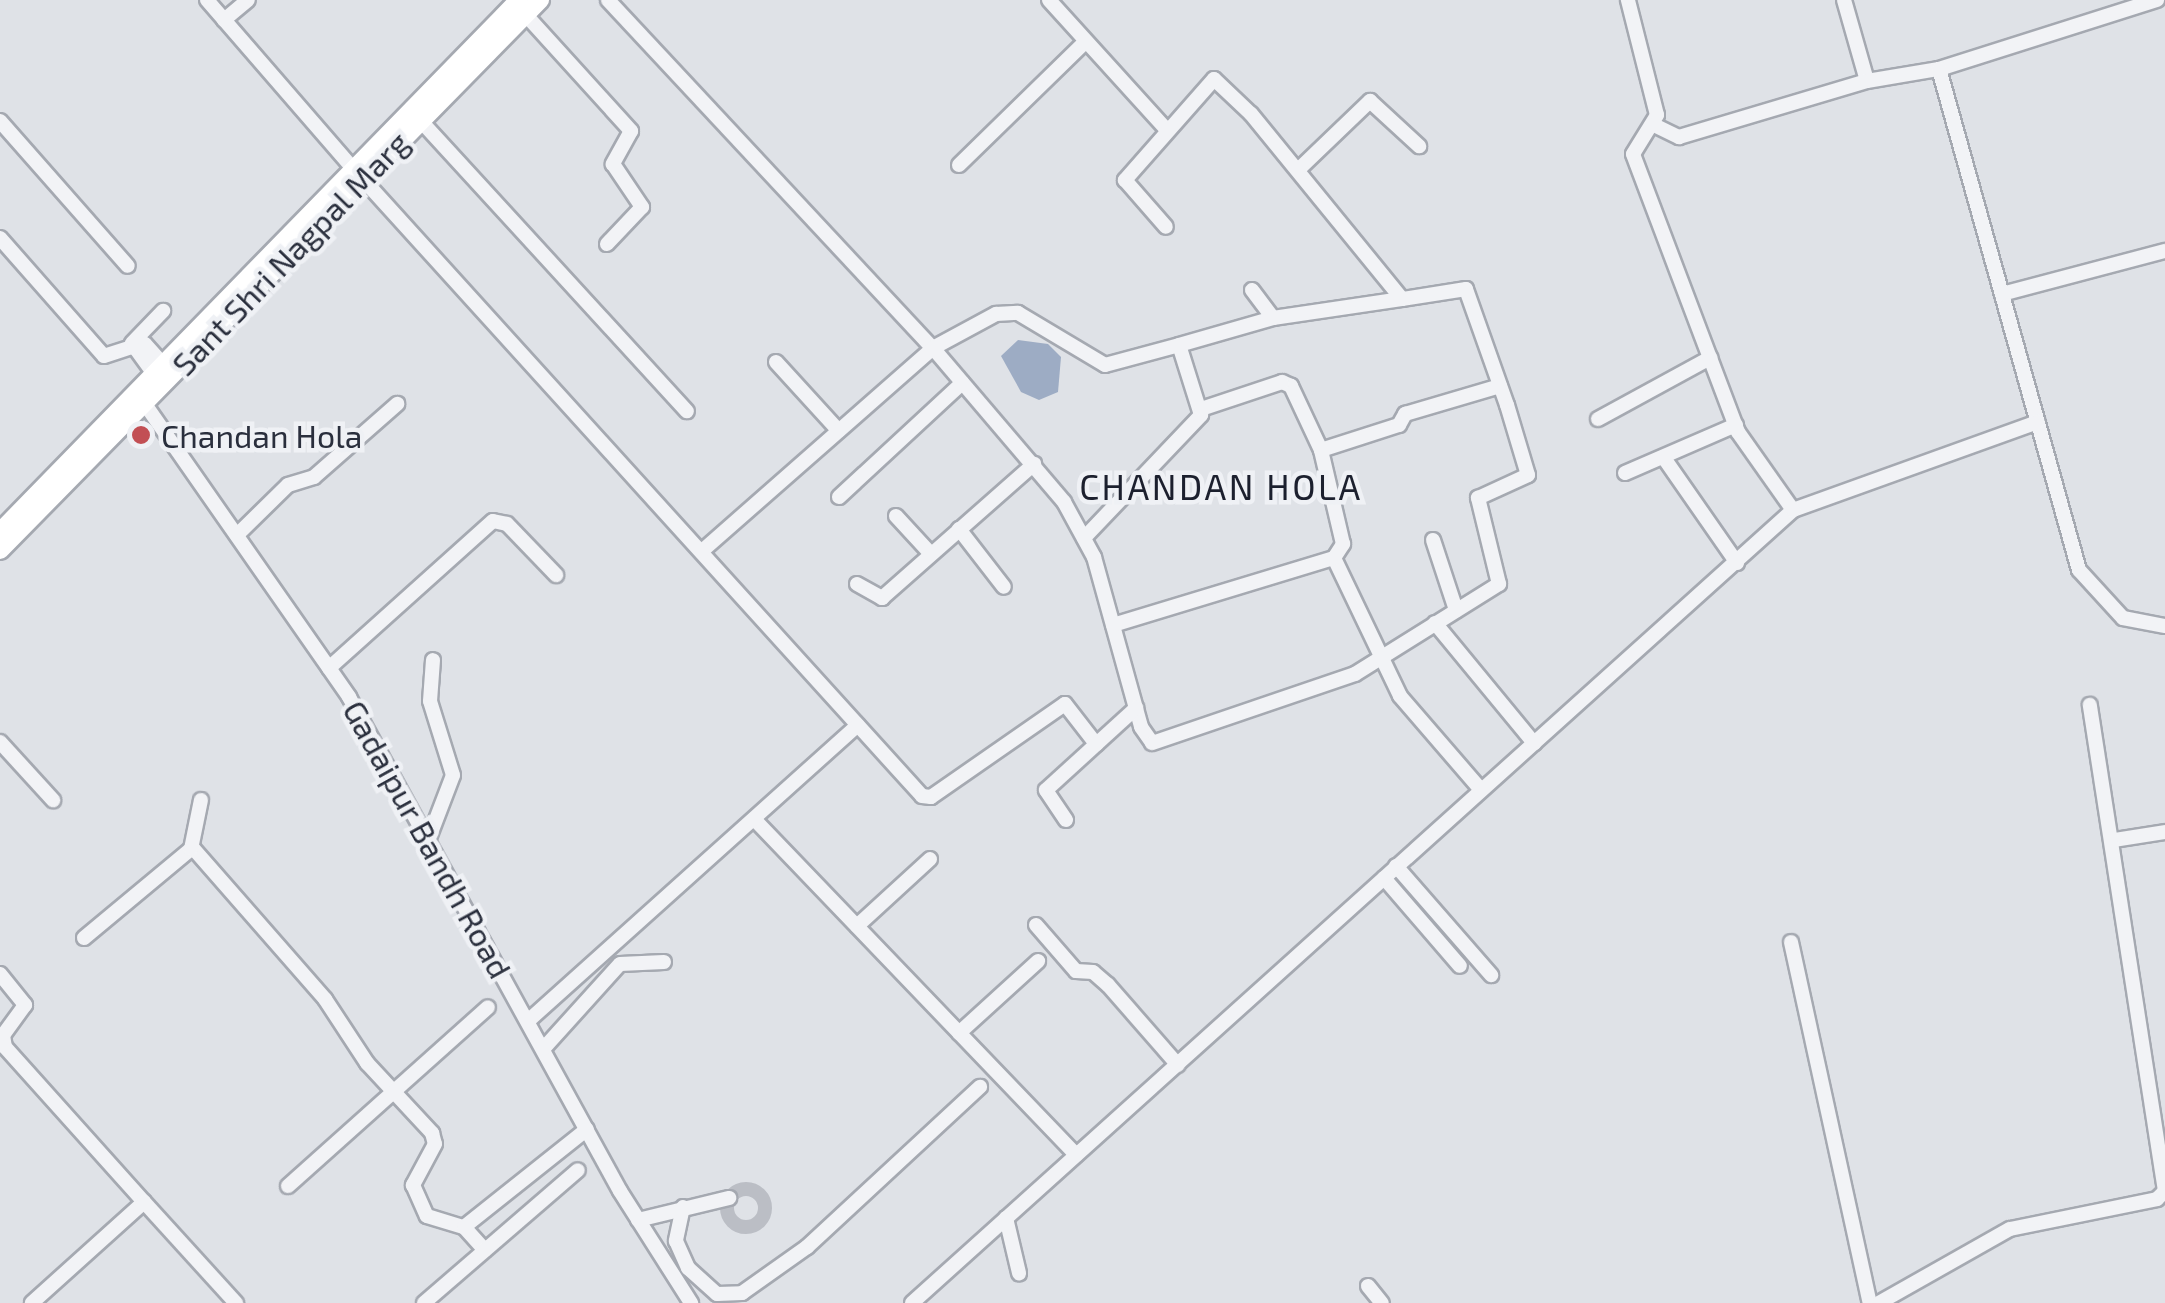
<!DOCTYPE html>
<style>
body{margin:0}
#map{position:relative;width:2165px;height:1303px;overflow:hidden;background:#dfe2e7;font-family:"Exo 2",sans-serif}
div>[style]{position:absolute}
.water>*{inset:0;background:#9dacc4}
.minor-tunnel>*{height:14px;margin-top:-7px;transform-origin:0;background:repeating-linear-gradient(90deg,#bbbec5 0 14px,transparent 0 21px)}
.minor-tunnel>.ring{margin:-7px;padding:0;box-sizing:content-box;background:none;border:14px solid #bbbec5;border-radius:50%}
.roads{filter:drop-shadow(2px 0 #a5a9b1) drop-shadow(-2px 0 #a5a9b1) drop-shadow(0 2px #a5a9b1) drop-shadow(0 -2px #a5a9b1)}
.minor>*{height:14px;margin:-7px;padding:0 7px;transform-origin:7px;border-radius:7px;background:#f2f3f6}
.major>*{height:18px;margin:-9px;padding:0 9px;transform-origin:9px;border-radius:9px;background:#fff}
.dots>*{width:28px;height:28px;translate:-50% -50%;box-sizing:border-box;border:5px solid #eff1f5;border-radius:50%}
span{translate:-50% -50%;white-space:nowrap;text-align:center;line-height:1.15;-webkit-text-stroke:9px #eff1f5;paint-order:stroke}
.street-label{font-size:32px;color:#2a2f3d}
.poi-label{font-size:32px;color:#2a2f3d}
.left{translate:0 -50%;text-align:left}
.neighbourhood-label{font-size:35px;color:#1c202e;letter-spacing:2.5px}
</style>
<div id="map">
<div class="water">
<div style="clip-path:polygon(1018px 340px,1048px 344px,1061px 357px,1058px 392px,1039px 400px,1021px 392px,1001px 356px)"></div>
</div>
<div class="minor-tunnel">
<div class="ring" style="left:727px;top:1189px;width:24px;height:24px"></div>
</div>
<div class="roads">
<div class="minor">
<div style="left:207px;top:0;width:220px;rotate:49.1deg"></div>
<div style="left:608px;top:0;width:476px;rotate:47deg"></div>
<div style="left:933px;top:348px;width:202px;rotate:49.6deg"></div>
<div style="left:1064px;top:502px;width:63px;rotate:61.4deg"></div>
<div style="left:1094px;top:557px;width:176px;rotate:74.5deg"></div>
<div style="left:1141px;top:727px;width:19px;rotate:55deg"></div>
<div style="left:1152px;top:743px;width:214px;rotate:-18.8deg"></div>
<div style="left:1355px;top:674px;width:170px;rotate:-32deg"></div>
<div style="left:1499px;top:584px;width:89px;rotate:-103.7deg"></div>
<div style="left:1478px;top:498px;width:55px;rotate:-24.7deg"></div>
<div style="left:1528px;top:475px;width:73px;rotate:-106.7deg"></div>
<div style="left:1507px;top:405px;width:123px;rotate:-109.5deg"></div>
<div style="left:1466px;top:289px;width:65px;rotate:171.1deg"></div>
<div style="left:1049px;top:0;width:174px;rotate:47.8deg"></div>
<div style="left:1844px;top:0;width:84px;rotate:74.1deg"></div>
<div style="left:525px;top:14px;width:158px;rotate:47.8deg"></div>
<div style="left:631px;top:131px;width:38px;rotate:119deg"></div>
<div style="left:613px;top:164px;width:52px;rotate:56deg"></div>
<div style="left:642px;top:207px;width:51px;rotate:133.4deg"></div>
<div style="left:224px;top:20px;width:31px;rotate:-40deg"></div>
<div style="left:1939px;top:69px;width:229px;rotate:-17.6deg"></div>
<div style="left:420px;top:120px;width:395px;rotate:47.5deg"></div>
<div style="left:0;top:121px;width:193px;rotate:48.6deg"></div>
<div style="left:1654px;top:125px;width:28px;rotate:26deg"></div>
<div style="left:1679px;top:137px;width:196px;rotate:-16.6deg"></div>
<div style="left:1867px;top:81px;width:73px;rotate:-9.5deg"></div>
<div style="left:1939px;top:69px;width:520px;rotate:74.39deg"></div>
<div style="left:2079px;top:570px;width:65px;rotate:47.5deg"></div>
<div style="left:2123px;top:618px;width:43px;rotate:10.8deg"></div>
<div style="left:959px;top:165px;width:177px;rotate:-44.3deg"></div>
<div style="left:1298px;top:170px;width:100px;rotate:-43.8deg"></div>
<div style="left:1370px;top:101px;width:67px;rotate:42.6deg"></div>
<div style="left:361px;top:177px;width:835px;rotate:47.81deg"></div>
<div style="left:922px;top:796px;width:9px;rotate:6deg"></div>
<div style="left:931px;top:797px;width:163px;rotate:-34.8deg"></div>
<div style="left:1065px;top:704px;width:51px;rotate:52.2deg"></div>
<div style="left:0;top:238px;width:157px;rotate:48.6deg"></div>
<div style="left:104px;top:356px;width:32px;rotate:-18deg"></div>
<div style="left:1252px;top:290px;width:35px;rotate:53deg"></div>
<div style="left:2002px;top:294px;width:169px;rotate:-14.8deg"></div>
<div style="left:132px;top:343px;width:45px;rotate:-45.9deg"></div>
<div style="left:776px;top:362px;width:93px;rotate:47.6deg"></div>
<div style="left:154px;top:374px;width:34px;rotate:-126deg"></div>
<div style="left:134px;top:346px;width:11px;rotate:-10deg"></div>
<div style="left:145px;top:344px;width:27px;rotate:48deg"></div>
<div style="left:140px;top:397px;width:366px;rotate:55.1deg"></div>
<div style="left:349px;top:697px;width:563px;rotate:61.25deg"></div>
<div style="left:620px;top:1191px;width:133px;rotate:57.6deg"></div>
<div style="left:1598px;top:419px;width:128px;rotate:-28.6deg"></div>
<div style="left:1321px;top:450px;width:82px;rotate:-17.8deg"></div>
<div style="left:1399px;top:425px;width:13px;rotate:-61deg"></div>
<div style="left:1405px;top:414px;width:99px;rotate:-16.4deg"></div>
<div style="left:1664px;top:458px;width:128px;rotate:55.2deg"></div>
<div style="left:1625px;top:473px;width:121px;rotate:-23.4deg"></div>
<div style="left:839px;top:497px;width:168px;rotate:-42.8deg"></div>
<div style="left:1793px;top:510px;width:260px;rotate:-19.8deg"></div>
<div style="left:896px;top:516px;width:50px;rotate:47.4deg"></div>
<div style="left:959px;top:529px;width:73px;rotate:52.2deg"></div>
<div style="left:237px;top:535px;width:71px;rotate:-44.4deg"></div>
<div style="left:288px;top:485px;width:27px;rotate:-17deg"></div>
<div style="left:314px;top:477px;width:111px;rotate:-41.3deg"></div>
<div style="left:1084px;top:538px;width:170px;rotate:-46.4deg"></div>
<div style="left:1201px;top:415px;width:73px;rotate:-107.4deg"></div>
<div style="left:1179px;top:345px;width:98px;rotate:-16deg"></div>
<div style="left:1273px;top:318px;width:130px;rotate:-8.4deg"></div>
<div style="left:1402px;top:299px;width:239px;rotate:-129.2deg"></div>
<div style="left:1251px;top:114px;width:51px;rotate:-136.6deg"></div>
<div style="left:1214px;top:79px;width:135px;rotate:131.4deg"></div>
<div style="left:1125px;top:180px;width:62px;rotate:48.9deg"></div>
<div style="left:1433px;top:540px;width:74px;rotate:71.8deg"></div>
<div style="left:702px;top:551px;width:308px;rotate:-41.3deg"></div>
<div style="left:933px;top:348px;width:72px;rotate:-28.4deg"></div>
<div style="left:996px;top:314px;width:22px;rotate:-3deg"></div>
<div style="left:1018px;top:313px;width:101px;rotate:30.9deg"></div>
<div style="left:1105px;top:365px;width:77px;rotate:-15.1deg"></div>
<div style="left:1334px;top:558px;width:153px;rotate:64.4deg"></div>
<div style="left:1400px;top:696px;width:124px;rotate:49.2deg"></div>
<div style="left:857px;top:584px;width:29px;rotate:29deg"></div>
<div style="left:882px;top:598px;width:203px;rotate:-41.4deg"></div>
<div style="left:1435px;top:623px;width:156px;rotate:50.5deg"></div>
<div style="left:1113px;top:625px;width:231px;rotate:-16.9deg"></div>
<div style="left:1334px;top:558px;width:17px;rotate:-57deg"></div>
<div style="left:1343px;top:544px;width:97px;rotate:-103.2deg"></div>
<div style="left:1321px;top:450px;width:71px;rotate:-115.1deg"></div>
<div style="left:1291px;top:386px;width:10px;rotate:-156deg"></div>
<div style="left:1282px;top:382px;width:85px;rotate:161.6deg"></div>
<div style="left:329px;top:668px;width:220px;rotate:-41.9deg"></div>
<div style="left:493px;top:521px;width:14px;rotate:12deg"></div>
<div style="left:507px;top:524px;width:71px;rotate:46.1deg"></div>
<div style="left:0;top:742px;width:79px;rotate:47.6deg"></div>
<div style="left:755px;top:820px;width:464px;rotate:46.2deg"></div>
<div style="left:1066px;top:820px;width:36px;rotate:-124deg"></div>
<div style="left:1046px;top:790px;width:122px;rotate:-42.3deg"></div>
<div style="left:429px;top:838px;width:67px;rotate:-69.1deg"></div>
<div style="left:453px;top:775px;width:77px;rotate:-107.3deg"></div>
<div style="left:430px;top:701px;width:41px;rotate:-85.8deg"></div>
<div style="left:2114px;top:840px;width:52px;rotate:-8.9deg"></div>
<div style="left:192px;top:847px;width:202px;rotate:48.8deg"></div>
<div style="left:325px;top:999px;width:77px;rotate:56.7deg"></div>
<div style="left:367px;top:1063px;width:96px;rotate:47.1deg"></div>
<div style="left:432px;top:1133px;width:11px;rotate:75deg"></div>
<div style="left:435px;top:1144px;width:47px;rotate:118.2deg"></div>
<div style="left:413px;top:1185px;width:34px;rotate:66deg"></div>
<div style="left:427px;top:1216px;width:39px;rotate:17deg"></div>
<div style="left:464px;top:1227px;width:157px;rotate:-38.5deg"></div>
<div style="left:1396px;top:866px;width:145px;rotate:48.9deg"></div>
<div style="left:1384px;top:878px;width:116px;rotate:49.2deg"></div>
<div style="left:1036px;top:925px;width:61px;rotate:49deg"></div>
<div style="left:1076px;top:971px;width:17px;rotate:3deg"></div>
<div style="left:1093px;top:972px;width:20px;rotate:41deg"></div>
<div style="left:1108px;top:985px;width:106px;rotate:48.8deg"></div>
<div style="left:857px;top:926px;width:99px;rotate:-42.5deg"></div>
<div style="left:84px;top:938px;width:139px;rotate:-39.8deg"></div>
<div style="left:191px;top:849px;width:50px;rotate:-78.5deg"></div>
<div style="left:1791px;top:942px;width:370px;rotate:77.7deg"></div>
<div style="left:0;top:974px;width:40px;rotate:51deg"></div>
<div style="left:25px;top:1005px;width:37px;rotate:126deg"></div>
<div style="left:3px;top:1035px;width:12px;rotate:81deg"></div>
<div style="left:5px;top:1047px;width:208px;rotate:48.1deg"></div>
<div style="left:144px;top:1202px;width:151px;rotate:138deg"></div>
<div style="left:528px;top:1021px;width:443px;rotate:-41.9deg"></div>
<div style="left:959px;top:1033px;width:107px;rotate:-42.3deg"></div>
<div style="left:544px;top:1048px;width:113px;rotate:-47.9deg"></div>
<div style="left:620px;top:964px;width:44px;rotate:-2.6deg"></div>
<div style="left:288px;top:1186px;width:268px;rotate:-41.8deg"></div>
<div style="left:144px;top:1202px;width:137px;rotate:47.7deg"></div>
<div style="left:683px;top:1207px;width:35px;rotate:102deg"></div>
<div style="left:676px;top:1241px;width:30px;rotate:66deg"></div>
<div style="left:688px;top:1268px;width:39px;rotate:42deg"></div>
<div style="left:717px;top:1294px;width:25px;rotate:-2deg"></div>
<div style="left:742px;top:1293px;width:80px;rotate:-35.3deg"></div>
<div style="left:807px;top:1247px;width:236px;rotate:-42.8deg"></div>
<div style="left:1006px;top:1218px;width:57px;rotate:76.7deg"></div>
<div style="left:638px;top:1220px;width:94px;rotate:-13.6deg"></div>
<div style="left:464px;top:1227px;width:31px;rotate:48deg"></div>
<div style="left:1368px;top:1286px;width:22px;rotate:51deg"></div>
<div style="left:424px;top:1303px;width:203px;rotate:-40.8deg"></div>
<div style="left:912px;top:1303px;width:1185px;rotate:-41.99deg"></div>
<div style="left:1793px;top:510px;width:95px;rotate:-125.2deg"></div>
<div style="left:1738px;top:432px;width:297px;rotate:-110.7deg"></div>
<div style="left:1633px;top:154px;width:46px;rotate:-58.4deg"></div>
<div style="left:1657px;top:115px;width:119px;rotate:-104.2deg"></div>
<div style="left:1879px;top:1303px;width:150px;rotate:-29.5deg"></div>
<div style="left:2010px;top:1229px;width:150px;rotate:-11.5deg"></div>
<div style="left:2157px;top:1199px;width:11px;rotate:-45deg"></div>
<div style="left:2165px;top:1191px;width:492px;rotate:-98.8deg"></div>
</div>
<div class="major">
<div style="left:0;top:532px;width:743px;rotate:-45.71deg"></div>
<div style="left:0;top:550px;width:771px;rotate:-45.53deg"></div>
</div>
</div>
<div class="dots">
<div style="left:141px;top:435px;background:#c24f54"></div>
</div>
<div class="street-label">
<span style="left:290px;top:253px;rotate:-46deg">Sant Shri Nagpal Marg</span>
<span style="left:428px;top:839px;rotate:61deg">Gadaipur Bandh Road</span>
</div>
<div class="poi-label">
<span class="left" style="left:161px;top:435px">Chandan Hola</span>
</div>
<div class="neighbourhood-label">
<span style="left:1221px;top:486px">CHANDAN HOLA</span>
</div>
</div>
